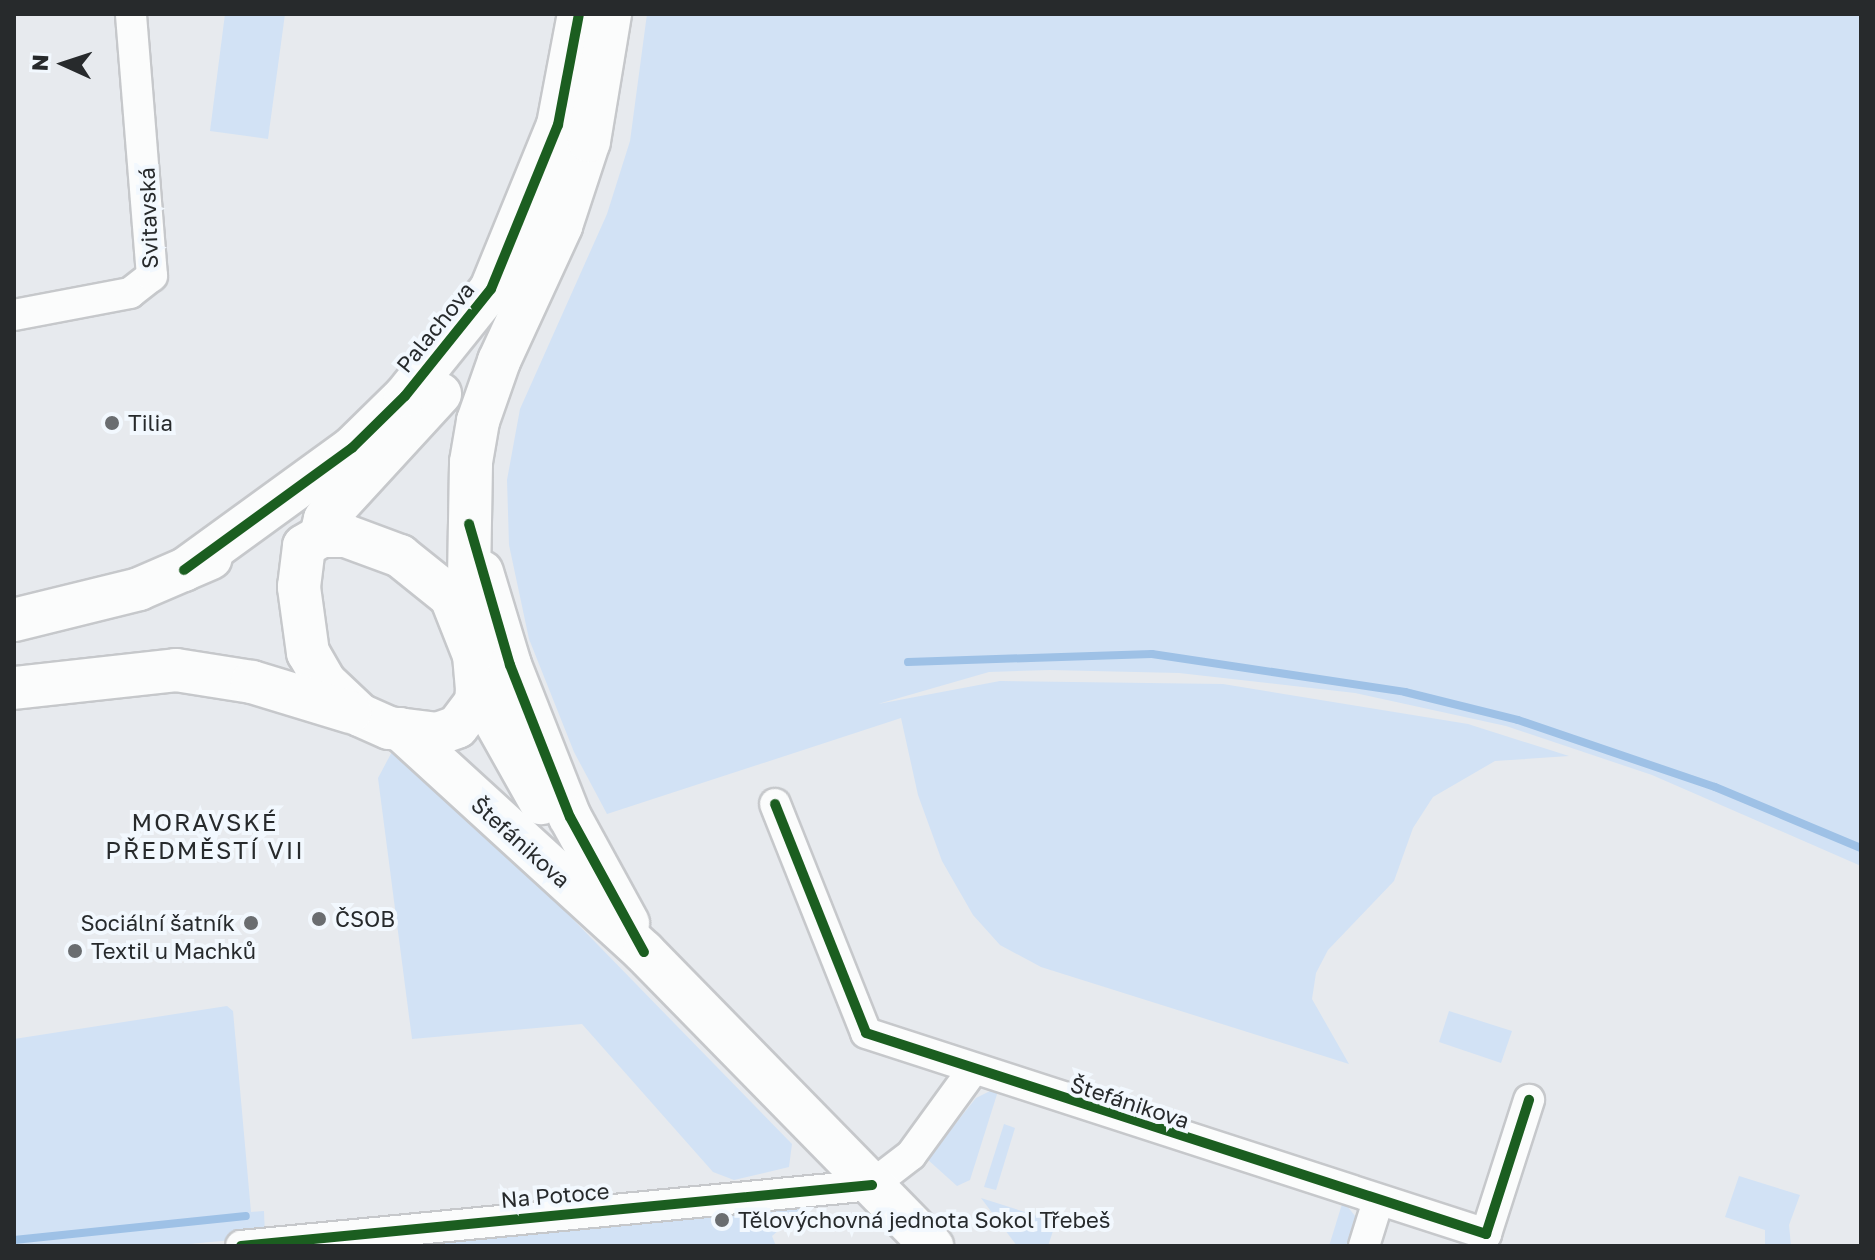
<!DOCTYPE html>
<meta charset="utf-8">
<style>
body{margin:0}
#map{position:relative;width:1875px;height:1260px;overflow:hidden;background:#e7eaee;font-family:"Golos Text",sans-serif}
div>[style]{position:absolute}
.green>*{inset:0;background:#d2e2f5}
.stream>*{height:8px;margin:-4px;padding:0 4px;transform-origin:4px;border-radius:4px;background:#9ec1e6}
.roads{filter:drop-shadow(2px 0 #c6c8cb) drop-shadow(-2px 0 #c6c8cb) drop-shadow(0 2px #c6c8cb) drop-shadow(0 -2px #c6c8cb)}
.street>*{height:30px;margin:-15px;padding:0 15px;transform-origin:15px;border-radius:15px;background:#fbfcfc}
.secondary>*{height:42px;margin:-21px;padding:0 21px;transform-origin:21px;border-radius:21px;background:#fbfcfc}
.cycleway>*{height:10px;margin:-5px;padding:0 5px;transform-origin:5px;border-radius:5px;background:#1b5e20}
.dots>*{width:22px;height:22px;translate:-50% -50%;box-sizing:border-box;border:4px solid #f2f8fe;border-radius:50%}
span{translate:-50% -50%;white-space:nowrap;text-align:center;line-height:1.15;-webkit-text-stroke:8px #f2f8fe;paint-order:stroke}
.street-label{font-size:22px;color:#272a2c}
.poi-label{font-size:22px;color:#272a2c}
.left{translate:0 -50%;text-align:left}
.right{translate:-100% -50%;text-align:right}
.neighbourhood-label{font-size:24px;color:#272a2c;letter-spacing:2px}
.frame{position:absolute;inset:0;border:16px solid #272a2c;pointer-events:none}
.north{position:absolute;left:24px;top:24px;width:80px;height:80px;-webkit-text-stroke:6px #f2f8fe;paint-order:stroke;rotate:273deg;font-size:22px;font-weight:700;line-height:32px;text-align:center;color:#272a2c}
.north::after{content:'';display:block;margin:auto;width:28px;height:36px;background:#272a2c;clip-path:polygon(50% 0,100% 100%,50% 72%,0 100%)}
</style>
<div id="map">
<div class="green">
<div style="clip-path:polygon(225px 14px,285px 14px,268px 139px,210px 131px)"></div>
<div style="clip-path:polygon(647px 14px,1861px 14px,1861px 866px,1652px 775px,1506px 726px,1355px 693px,1179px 673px,1050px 670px,989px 672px,878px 704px,1000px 681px,1223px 684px,1468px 724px,1569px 756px,1495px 761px,1433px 797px,1413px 828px,1394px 881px,1328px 950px,1316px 973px,1312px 999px,1349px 1064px,1041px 967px,1000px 945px,973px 915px,942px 861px,918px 795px,901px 718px,607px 814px,574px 752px,529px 639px,509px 545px,507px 480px,520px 409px,607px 214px,630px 141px)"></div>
<div style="clip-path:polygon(394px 748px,558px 904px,792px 1144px,789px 1167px,734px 1180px,713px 1172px,582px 1024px,412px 1039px,378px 778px)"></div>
<div style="clip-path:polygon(227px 1006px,233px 1011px,251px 1212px,264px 1211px,265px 1237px,168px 1246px,14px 1246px,14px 1039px)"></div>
<div style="clip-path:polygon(1449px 1011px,1512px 1031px,1501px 1063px,1439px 1042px)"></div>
<div style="clip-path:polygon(990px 1091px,998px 1091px,970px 1180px,957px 1186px,927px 1159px,976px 1098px)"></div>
<div style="clip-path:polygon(1004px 1124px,1015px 1128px,996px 1190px,984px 1187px)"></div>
<div style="clip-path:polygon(1739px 1176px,1800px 1195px,1789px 1225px,1791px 1246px,1765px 1246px,1765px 1230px,1725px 1217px)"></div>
<div style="clip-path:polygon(981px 1198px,1056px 1222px,1048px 1246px,1017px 1246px)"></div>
<div style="clip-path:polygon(1343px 1201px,1360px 1222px,1346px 1245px,1329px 1246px)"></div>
<div style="clip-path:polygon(808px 1205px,772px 1236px,776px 1246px,397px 1246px)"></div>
</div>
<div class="stream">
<div style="left:908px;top:662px;width:244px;rotate:-1.9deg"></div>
<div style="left:1152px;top:654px;width:256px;rotate:8.5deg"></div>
<div style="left:1405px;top:692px;width:116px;rotate:13.9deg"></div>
<div style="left:1518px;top:720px;width:208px;rotate:18.8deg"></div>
<div style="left:1715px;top:787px;width:158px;rotate:22.7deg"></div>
<div style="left:14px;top:1240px;width:233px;rotate:-5.9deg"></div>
</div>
<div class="roads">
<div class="street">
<div style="left:14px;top:315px;width:118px;rotate:-10.7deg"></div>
<div style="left:130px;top:293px;width:28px;rotate:-38deg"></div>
<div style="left:152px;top:276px;width:263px;rotate:-94.6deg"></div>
<div style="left:775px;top:804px;width:246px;rotate:68.3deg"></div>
<div style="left:866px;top:1033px;width:652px;rotate:17.96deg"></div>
<div style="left:1486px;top:1234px;width:141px;rotate:-72.2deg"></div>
<div style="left:241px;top:1246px;width:634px;rotate:-5.52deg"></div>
<div style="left:872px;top:1185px;width:49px;rotate:-37.6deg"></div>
<div style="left:911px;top:1155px;width:104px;rotate:-54deg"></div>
<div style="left:1364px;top:1246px;width:47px;rotate:-72.7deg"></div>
</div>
<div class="secondary">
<div style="left:321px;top:536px;width:25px"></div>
<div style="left:346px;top:536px;width:58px;rotate:20.3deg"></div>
<div style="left:400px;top:556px;width:65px;rotate:38.8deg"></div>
<div style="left:451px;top:597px;width:62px;rotate:68.4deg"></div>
<div style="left:474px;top:655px;width:34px;rotate:85deg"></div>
<div style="left:477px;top:689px;width:13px;rotate:94deg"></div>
<div style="left:476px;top:702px;width:31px;rotate:127deg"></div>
<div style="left:457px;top:727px;width:20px;rotate:160deg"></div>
<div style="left:438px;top:734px;width:49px;rotate:-173deg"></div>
<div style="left:389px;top:728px;width:32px;rotate:-156deg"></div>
<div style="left:360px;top:715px;width:48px;rotate:-136.7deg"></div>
<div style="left:325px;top:682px;width:34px;rotate:-120deg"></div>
<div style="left:308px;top:653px;width:67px;rotate:-97.8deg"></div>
<div style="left:299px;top:587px;width:41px;rotate:-83deg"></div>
<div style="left:304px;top:546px;width:20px;rotate:-30deg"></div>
<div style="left:321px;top:536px;width:17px;rotate:-77deg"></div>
<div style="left:325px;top:519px;width:170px;rotate:-47.4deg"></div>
<div style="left:184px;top:570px;width:208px;rotate:-36deg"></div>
<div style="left:352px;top:448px;width:74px;rotate:-44.5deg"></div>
<div style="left:405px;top:396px;width:137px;rotate:-51.2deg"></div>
<div style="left:491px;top:289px;width:177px;rotate:-67.8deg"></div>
<div style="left:558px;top:125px;width:113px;rotate:-79.3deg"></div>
<div style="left:482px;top:572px;width:97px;rotate:73.2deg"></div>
<div style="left:510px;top:665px;width:163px;rotate:68.5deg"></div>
<div style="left:570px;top:817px;width:121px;rotate:61.3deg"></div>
<div style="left:14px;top:620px;width:129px;rotate:-13.9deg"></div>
<div style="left:139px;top:589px;width:78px;rotate:-23.3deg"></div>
<div style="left:468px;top:636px;width:174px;rotate:-89deg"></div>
<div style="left:471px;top:462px;width:42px;rotate:-80.3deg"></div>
<div style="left:478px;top:421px;width:64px;rotate:-70.7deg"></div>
<div style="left:499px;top:361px;width:149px;rotate:-65.3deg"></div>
<div style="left:561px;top:226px;width:89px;rotate:-71.8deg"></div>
<div style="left:589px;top:141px;width:129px;rotate:-80.6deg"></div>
<div style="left:14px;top:688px;width:163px;rotate:-6.3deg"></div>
<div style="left:176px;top:670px;width:77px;rotate:9deg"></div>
<div style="left:252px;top:682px;width:103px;rotate:16.9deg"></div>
<div style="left:477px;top:689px;width:131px;rotate:60.7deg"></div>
<div style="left:400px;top:729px;width:331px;rotate:42.4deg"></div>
<div style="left:644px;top:952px;width:412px;rotate:45.6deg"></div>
</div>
</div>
<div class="cycleway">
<div style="left:469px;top:524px;width:147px;rotate:73.8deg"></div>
<div style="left:510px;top:665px;width:163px;rotate:68.5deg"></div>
<div style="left:570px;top:817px;width:154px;rotate:61.3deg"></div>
<div style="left:184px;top:570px;width:208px;rotate:-36deg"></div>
<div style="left:352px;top:448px;width:74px;rotate:-44.5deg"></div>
<div style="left:405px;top:396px;width:137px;rotate:-51.2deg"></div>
<div style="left:491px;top:289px;width:177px;rotate:-67.8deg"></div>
<div style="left:558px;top:125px;width:113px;rotate:-79.3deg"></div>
<div style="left:775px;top:804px;width:246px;rotate:68.3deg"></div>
<div style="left:866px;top:1033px;width:652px;rotate:17.96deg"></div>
<div style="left:1486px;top:1234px;width:141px;rotate:-72.2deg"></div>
<div style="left:241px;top:1246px;width:634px;rotate:-5.52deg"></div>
</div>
<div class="dots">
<div style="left:112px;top:423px;background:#6a6d70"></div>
<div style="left:319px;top:919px;background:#6a6d70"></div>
<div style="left:251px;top:923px;background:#6a6d70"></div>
<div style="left:75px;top:951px;background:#6a6d70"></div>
<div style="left:722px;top:1220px;background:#6a6d70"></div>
</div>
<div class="street-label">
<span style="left:148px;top:218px;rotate:-92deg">Svitavská</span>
<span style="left:435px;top:327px;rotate:-51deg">Palachova</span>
<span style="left:521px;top:842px;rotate:42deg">Štefánikova</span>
<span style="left:1130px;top:1102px;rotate:18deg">Štefánikova</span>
<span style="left:555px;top:1195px;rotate:-5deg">Na Potoce</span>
</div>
<div class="poi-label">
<span class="left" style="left:128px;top:423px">Tilia</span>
<span class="left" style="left:335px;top:919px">ČSOB</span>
<span class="right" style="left:235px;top:923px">Sociální šatník</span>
<span class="left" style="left:91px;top:951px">Textil u Machků</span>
<span class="left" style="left:738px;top:1220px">Tělovýchovná jednota Sokol Třebeš</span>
</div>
<div class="neighbourhood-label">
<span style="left:205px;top:836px">MORAVSKÉ<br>PŘEDMĚSTÍ VII</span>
</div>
<div class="frame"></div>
<div class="north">N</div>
</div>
